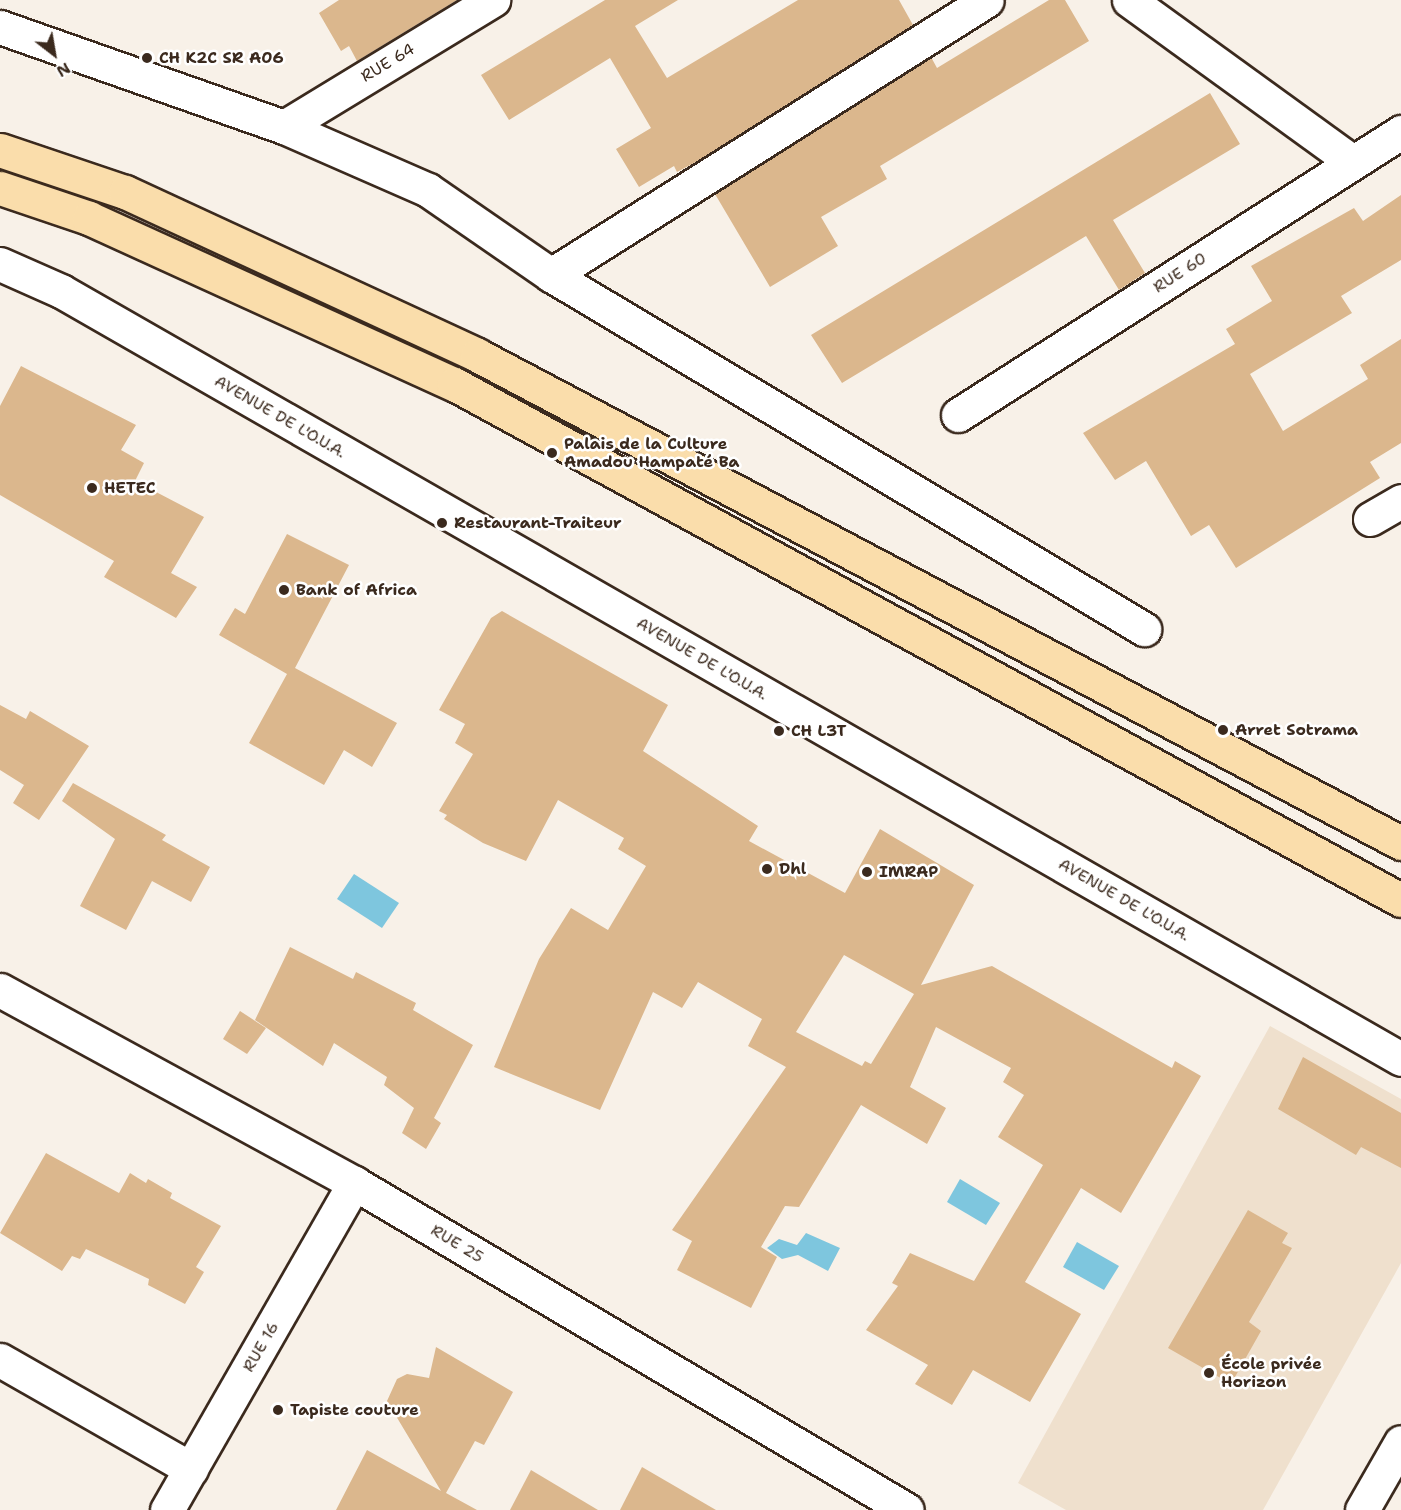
<!DOCTYPE html>
<meta charset="utf-8">
<style>
body{margin:0}
#map{position:relative;width:1401px;height:1510px;overflow:hidden;background:#f8f1e8;font-family:"Shantell Sans",sans-serif}
div>[style]{position:absolute}
.built>*{inset:0;background:#efe0cd}
.water>*{inset:0;background:#7ec6de}
.building>*{inset:0;background:#dbb78d}
.roads{filter:drop-shadow(2px 0 #3b2a1e) drop-shadow(-2px 0 #3b2a1e) drop-shadow(0 2px #3b2a1e) drop-shadow(0 -2px #3b2a1e)}
.street>*{height:33px;margin:-16.5px;padding:0 16.5px;transform-origin:16.5px;border-radius:16.5px;background:#fff}
.primary>*{height:33px;margin:-16.5px;padding:0 16.5px;transform-origin:16.5px;border-radius:16.5px;background:#faddab}
.dots>*{width:16px;height:16px;translate:-50% -50%;box-sizing:border-box;border:3px solid #fff;border-radius:50%}
span{translate:-50% -50%;white-space:nowrap;text-align:center;line-height:1.15;-webkit-text-stroke:5px #fff;paint-order:stroke}
.poi-label{font-size:16px;color:#3b2a1e;font-weight:700}
.left{translate:0 -50%;text-align:left}
.street-label{font-size:16px;color:#3b2a1e}
.north{position:absolute;left:24px;top:24px;width:60px;height:60px;-webkit-text-stroke:4px #fff;paint-order:stroke;rotate:149deg;font-size:16px;font-weight:700;line-height:24px;text-align:center;color:#3b2a1e}
.north::after{content:'';display:block;margin:auto;width:21px;height:27px;background:#3b2a1e;clip-path:polygon(50% 0,100% 100%,50% 72%,0 100%)}
</style>
<div id="map">
<div class="built">
<div style="clip-path:polygon(1270px 1026px,1401px 1099px,1401px 1263px,1263px 1510px,1066px 1510px,1018px 1483px)"></div>
</div>
<div class="water">
<div style="clip-path:polygon(354px 874px,399px 903px,382px 928px,337px 899px)"></div>
<div style="clip-path:polygon(960px 1179px,1000px 1203px,986px 1225px,947px 1202px)"></div>
<div style="clip-path:polygon(806px 1233px,840px 1248px,828px 1271px,798px 1255px,782px 1259px,767px 1248px,779px 1239px,797px 1245px)"></div>
<div style="clip-path:polygon(1077px 1242px,1119px 1266px,1104px 1290px,1063px 1267px)"></div>
</div>
<div class="building">
<div style="clip-path:polygon(339px 0,457px 0,357px 61px,349px 46px,341px 51px,319px 13px)"></div>
<div style="clip-path:polygon(605px 0,678px 0,635px 26px,667px 78px,798px 0,899px 0,913px 25px,696px 162px,677px 172px,674px 166px,639px 187px,616px 149px,651px 128px,610px 58px,509px 120px,481px 75px)"></div>
<div style="clip-path:polygon(1049px 0,1065px 0,1089px 41px,880px 166px,887px 179px,821px 217px,838px 246px,770px 287px,715px 194px,931px 57px,937px 68px)"></div>
<div style="clip-path:polygon(1210px 93px,1240px 144px,1113px 220px,1145px 273px,1119px 290px,1086px 236px,842px 383px,811px 335px)"></div>
<div style="clip-path:polygon(1401px 195px,1401px 260px,1341px 296px,1352px 313px,1250px 374px,1283px 431px,1368px 379px,1360px 365px,1401px 339px,1401px 443px,1370px 462px,1380px 478px,1236px 568px,1209px 525px,1191px 536px,1146px 461px,1115px 480px,1083px 433px,1235px 344px,1226px 329px,1272px 301px,1251px 266px,1354px 208px,1363px 221px)"></div>
<div style="clip-path:polygon(21px 366px,136px 425px,121px 450px,144px 463px,135px 481px,204px 517px,171px 573px,197px 587px,176px 618px,104px 577px,114px 561px,0 495px,0 406px)"></div>
<div style="clip-path:polygon(287px 534px,349px 565px,295px 668px,397px 723px,372px 767px,344px 750px,324px 785px,249px 743px,287px 674px,219px 635px,235px 608px,245px 614px)"></div>
<div style="clip-path:polygon(evenodd,502px 611px,668px 705px,643px 751px,758px 826px,749px 841px,845px 893px,880px 829px,974px 885px,921px 985px,992px 966px,1172px 1068px,1175px 1061px,1201px 1076px,1121px 1213px,1081px 1188px,1025px 1282px,1081px 1314px,1030px 1402px,973px 1370px,952px 1405px,915px 1384px,928px 1365px,866px 1330px,898px 1286px,892px 1283px,910px 1253px,974px 1281px,1043px 1165px,998px 1137px,1024px 1095px,1003px 1082px,1011px 1068px,936px 1027px,910px 1087px,946px 1108px,927px 1144px,861px 1105px,799px 1207px,785px 1206px,761px 1247px,777px 1257px,751px 1308px,677px 1270px,692px 1241px,672px 1230px,786px 1067px,748px 1046px,762px 1019px,698px 982px,682px 1008px,653px 992px,600px 1110px,494px 1067px,539px 959px,571px 908px,608px 930px,646px 866px,618px 849px,624px 838px,558px 800px,526px 861px,483px 843px,444px 819px,447px 815px,439px 811px,473px 754px,455px 743px,465px 724px,439px 710px,491px 618px,502px 611px,844px 955px,914px 994px,871px 1064px,865px 1061px,862px 1066px,796px 1032px,844px 955px)"></div>
<div style="clip-path:polygon(0 705px,26px 719px,30px 711px,89px 746px,39px 820px,13px 803px,24px 785px,0 770px)"></div>
<div style="clip-path:polygon(73px 783px,166px 835px,162px 840px,210px 867px,191px 902px,152px 881px,126px 930px,80px 906px,115px 839px,62px 801px)"></div>
<div style="clip-path:polygon(290px 947px,353px 979px,356px 972px,416px 1003px,413px 1010px,473px 1045px,434px 1118px,441px 1123px,426px 1149px,402px 1133px,414px 1108px,384px 1085px,387px 1077px,334px 1043px,323px 1066px,255px 1020px)"></div>
<div style="clip-path:polygon(240px 1011px,266px 1028px,247px 1054px,223px 1039px)"></div>
<div style="clip-path:polygon(1303px 1057px,1401px 1113px,1401px 1168px,1361px 1147px,1356px 1155px,1278px 1109px)"></div>
<div style="clip-path:polygon(46px 1153px,119px 1193px,130px 1173px,146px 1183px,148px 1179px,172px 1193px,170px 1198px,221px 1226px,196px 1267px,204px 1272px,185px 1304px,148px 1285px,149px 1279px,86px 1249px,80px 1259px,72px 1256px,62px 1271px,0 1233px)"></div>
<div style="clip-path:polygon(1248px 1210px,1288px 1233px,1282px 1243px,1292px 1248px,1249px 1322px,1261px 1331px,1231px 1384px,1168px 1348px)"></div>
<div style="clip-path:polygon(436px 1347px,513px 1392px,484px 1445px,475px 1441px,446px 1493px,477px 1510px,336px 1510px,367px 1450px,441px 1491px,387px 1401px,397px 1379px,407px 1374px,429px 1378px)"></div>
<div style="clip-path:polygon(642px 1467px,716px 1510px,620px 1510px)"></div>
<div style="clip-path:polygon(531px 1470px,598px 1510px,510px 1510px)"></div>
</div>
<div class="roads">
<div class="street">
<div style="left:1129px;top:0;width:276px;rotate:35.9deg"></div>
<div style="left:0;top:27px;width:301px;rotate:19.4deg"></div>
<div style="left:284px;top:127px;width:157px;rotate:23.6deg"></div>
<div style="left:428px;top:190px;width:150px;rotate:34.6deg"></div>
<div style="left:551px;top:275px;width:691px;rotate:30.84deg"></div>
<div style="left:284px;top:127px;width:245px;rotate:-31.3deg"></div>
<div style="left:0;top:264px;width:67px;rotate:23.9deg"></div>
<div style="left:61px;top:291px;width:1544px;rotate:29.82deg"></div>
<div style="left:551px;top:275px;width:515px;rotate:-32.24deg"></div>
<div style="left:958px;top:415px;width:526px;rotate:-32.57deg"></div>
<div style="left:1370px;top:519px;width:36px;rotate:-30deg"></div>
<div style="left:0;top:990px;width:403px;rotate:28.6deg"></div>
<div style="left:354px;top:1183px;width:642px;rotate:30.6deg"></div>
<div style="left:0;top:1360px;width:220px;rotate:29.7deg"></div>
<div style="left:167px;top:1510px;width:377px;rotate:-60.2deg"></div>
<div style="left:1362px;top:1510px;width:78px;rotate:-60.2deg"></div>
</div>
<div class="primary">
<div style="left:0;top:150px;width:132px;rotate:18.6deg"></div>
<div style="left:125px;top:192px;width:388px;rotate:24.8deg"></div>
<div style="left:477px;top:355px;width:1045px;rotate:27.84deg"></div>
<div style="left:0;top:188px;width:94px;rotate:18.6deg"></div>
<div style="left:89px;top:218px;width:401px;rotate:24.5deg"></div>
<div style="left:454px;top:384px;width:1078px;rotate:28.59deg"></div>
</div>
</div>
<div class="dots">
<div style="left:147px;top:58px;background:#3b2a1e"></div>
<div style="left:552px;top:453px;background:#3b2a1e"></div>
<div style="left:92px;top:488px;background:#3b2a1e"></div>
<div style="left:442px;top:523px;background:#3b2a1e"></div>
<div style="left:284px;top:590px;background:#3b2a1e"></div>
<div style="left:1223px;top:730px;background:#3b2a1e"></div>
<div style="left:779px;top:731px;background:#3b2a1e"></div>
<div style="left:767px;top:869px;background:#3b2a1e"></div>
<div style="left:867px;top:872px;background:#3b2a1e"></div>
<div style="left:1209px;top:1373px;background:#3b2a1e"></div>
<div style="left:278px;top:1410px;background:#3b2a1e"></div>
</div>
<div class="poi-label">
<span class="left" style="left:159px;top:58px">CH K2C SR A06</span>
<span class="left" style="left:564px;top:453px">Palais de la Culture<br>Amadou Hampaté Ba</span>
<span class="left" style="left:104px;top:488px">HETEC</span>
<span class="left" style="left:454px;top:523px">Restaurant-Traiteur</span>
<span class="left" style="left:296px;top:590px">Bank of Africa</span>
<span class="left" style="left:1235px;top:730px">Arret Sotrama</span>
<span class="left" style="left:791px;top:731px">CH L3T</span>
<span class="left" style="left:779px;top:869px">Dhl</span>
<span class="left" style="left:879px;top:872px">IMRAP</span>
<span class="left" style="left:1221px;top:1373px">École privée<br>Horizon</span>
<span class="left" style="left:290px;top:1410px">Tapiste couture</span>
</div>
<div class="street-label">
<span style="left:388px;top:63px;rotate:-31deg">RUE 64</span>
<span style="left:1180px;top:273px;rotate:-33deg">RUE 60</span>
<span style="left:280px;top:417px;rotate:30deg">AVENUE DE L'O.U.A.</span>
<span style="left:702px;top:659px;rotate:30deg">AVENUE DE L'O.U.A.</span>
<span style="left:1124px;top:900px;rotate:30deg">AVENUE DE L'O.U.A.</span>
<span style="left:457px;top:1244px;rotate:31deg">RUE 25</span>
<span style="left:261px;top:1347px;rotate:-60deg">RUE 16</span>
</div>
<div class="north">N</div>
</div>
